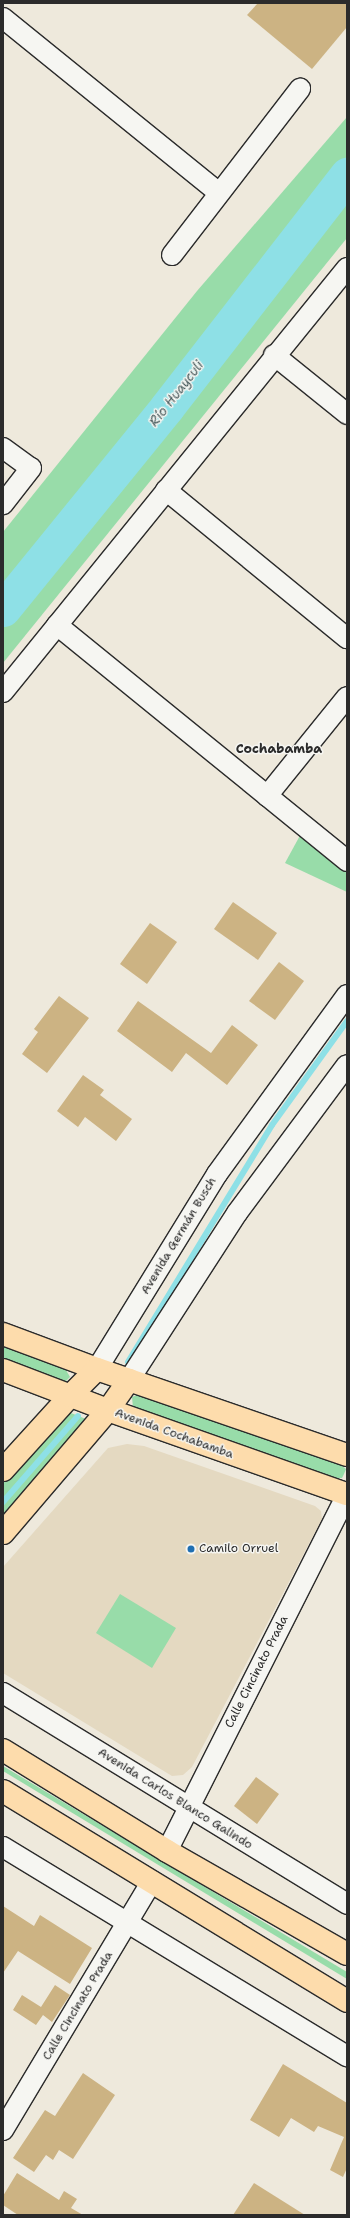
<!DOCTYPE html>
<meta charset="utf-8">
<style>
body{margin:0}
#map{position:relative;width:350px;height:2218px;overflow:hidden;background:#eee9dc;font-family:"Shantell Sans",sans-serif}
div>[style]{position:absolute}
.built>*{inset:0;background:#e4d9c1}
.green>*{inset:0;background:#98dca9}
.stream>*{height:6px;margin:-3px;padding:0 3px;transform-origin:3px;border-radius:3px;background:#8ee0e6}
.river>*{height:35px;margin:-17.5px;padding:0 17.5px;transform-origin:17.5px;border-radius:17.5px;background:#8ee0e6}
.building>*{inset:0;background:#ccb383}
.roads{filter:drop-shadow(1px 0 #2b2b2b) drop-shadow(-1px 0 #2b2b2b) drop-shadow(0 1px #2b2b2b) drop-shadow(0 -1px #2b2b2b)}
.minor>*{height:20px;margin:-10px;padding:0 10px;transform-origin:10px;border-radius:10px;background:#f6f6f2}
.major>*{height:22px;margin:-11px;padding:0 11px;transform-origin:11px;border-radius:11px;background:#fddcac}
.highway>*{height:22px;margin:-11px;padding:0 11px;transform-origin:11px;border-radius:11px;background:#fddcac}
.dots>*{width:11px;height:11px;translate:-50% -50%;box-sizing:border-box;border:2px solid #f6f6f2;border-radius:50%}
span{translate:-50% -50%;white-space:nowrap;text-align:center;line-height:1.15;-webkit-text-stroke:3px #f6f6f2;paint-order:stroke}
.street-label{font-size:12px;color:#2b2b2b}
.poi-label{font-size:12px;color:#2b2b2b}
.left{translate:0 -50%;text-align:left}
.water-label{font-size:13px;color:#44585a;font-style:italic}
.neighbourhood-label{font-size:13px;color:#2b2b2b;font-weight:700}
.frame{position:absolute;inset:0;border:4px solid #2b2b2b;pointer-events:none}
</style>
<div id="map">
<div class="built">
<div style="clip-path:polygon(127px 1444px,144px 1446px,315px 1506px,321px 1511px,322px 1519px,192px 1767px,183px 1775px,172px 1776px,3px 1673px,3px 1567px,108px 1448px)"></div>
</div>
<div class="green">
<div style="clip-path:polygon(347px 117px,347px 238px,3px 663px,3px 532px,197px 291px)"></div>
<div style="clip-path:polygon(303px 830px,347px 866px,347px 892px,285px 863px)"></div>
<div style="clip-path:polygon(3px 1345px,66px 1370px,70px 1377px,66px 1381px,61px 1383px,3px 1360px)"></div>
<div style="clip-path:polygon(137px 1395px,341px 1465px,346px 1469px,344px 1474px,342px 1478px,336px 1478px,133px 1408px,132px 1397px)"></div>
<div style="clip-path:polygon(66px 1411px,86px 1419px,3px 1515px,3px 1483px)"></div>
<div style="clip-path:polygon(120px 1594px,176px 1628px,152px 1668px,96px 1633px)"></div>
<div style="clip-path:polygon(3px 1766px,347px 1972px,347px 1979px,3px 1771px)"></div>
</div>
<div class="stream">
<div style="left:128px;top:1362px;width:277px;rotate:-58.7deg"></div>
<div style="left:272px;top:1125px;width:128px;rotate:-54.2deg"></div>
<div style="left:3px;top:1502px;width:114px;rotate:-48.9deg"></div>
</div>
<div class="river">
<div style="left:3px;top:609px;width:260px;rotate:-50.9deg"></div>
<div style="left:167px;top:407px;width:294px;rotate:-52.2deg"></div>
</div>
<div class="building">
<div style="clip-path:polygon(258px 3px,347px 3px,347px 27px,312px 69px,247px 15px)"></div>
<div style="clip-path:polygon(233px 902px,277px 933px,258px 960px,214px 929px)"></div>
<div style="clip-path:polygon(150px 923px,177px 942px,147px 984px,120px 964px)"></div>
<div style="clip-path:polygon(279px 962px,304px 981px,275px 1020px,249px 1001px)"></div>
<div style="clip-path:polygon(59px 996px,89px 1018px,47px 1073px,22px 1054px,38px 1032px,34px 1029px)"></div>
<div style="clip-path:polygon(138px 1001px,211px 1053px,232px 1025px,258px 1045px,227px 1085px,186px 1053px,172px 1072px,117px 1031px)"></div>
<div style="clip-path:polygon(83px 1075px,104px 1090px,100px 1095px,132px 1119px,116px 1141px,85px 1117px,78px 1127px,57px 1111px)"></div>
<div style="clip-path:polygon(256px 1777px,279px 1794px,257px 1824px,234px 1806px)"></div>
<div style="clip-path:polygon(3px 1906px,34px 1926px,40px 1915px,92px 1948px,70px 1984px,18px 1951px,3px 1973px)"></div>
<div style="clip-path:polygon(55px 1985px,70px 1995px,52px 2022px,43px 2015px,36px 2025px,13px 2010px,22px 1995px,41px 2007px)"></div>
<div style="clip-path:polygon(283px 2064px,347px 2103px,347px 2168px,343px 2177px,330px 2170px,344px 2137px,318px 2126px,314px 2132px,291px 2118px,279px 2137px,250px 2120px)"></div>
<div style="clip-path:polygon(83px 2073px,115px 2095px,73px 2159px,59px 2150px,53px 2160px,46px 2155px,34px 2172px,13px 2158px,45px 2110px,55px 2116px)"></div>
<div style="clip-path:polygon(17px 2173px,59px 2200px,64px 2191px,77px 2199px,71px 2208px,83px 2215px,18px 2215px,3px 2205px,3px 2196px)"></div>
<div style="clip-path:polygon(254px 2183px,305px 2215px,233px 2215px)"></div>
</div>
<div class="roads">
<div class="minor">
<div style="left:3px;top:18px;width:278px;rotate:39deg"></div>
<div style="left:172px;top:255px;width:210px;rotate:-52.4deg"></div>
<div style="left:274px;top:355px;width:94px;rotate:38.9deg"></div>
<div style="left:3px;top:448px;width:34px;rotate:36deg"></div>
<div style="left:31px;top:468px;width:46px;rotate:127.9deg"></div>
<div style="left:166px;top:490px;width:234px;rotate:39.3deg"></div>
<div style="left:57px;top:625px;width:374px;rotate:39.1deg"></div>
<div style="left:3px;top:692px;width:546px;rotate:-50.95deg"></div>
<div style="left:267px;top:796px;width:127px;rotate:-51.1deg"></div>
<div style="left:97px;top:1369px;width:229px;rotate:-58.4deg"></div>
<div style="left:217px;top:1174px;width:221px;rotate:-54deg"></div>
<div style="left:129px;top:1380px;width:199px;rotate:-57.1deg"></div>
<div style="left:237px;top:1213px;width:184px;rotate:-53.4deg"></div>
<div style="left:3px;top:1693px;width:404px;rotate:31.5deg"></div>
<div style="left:3px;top:1847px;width:403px;rotate:31.3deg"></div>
<div style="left:167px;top:1851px;width:400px;rotate:-63.2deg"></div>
<div style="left:3px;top:2130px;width:290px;rotate:-59.1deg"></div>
</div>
<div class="major">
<div style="left:3px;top:1334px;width:100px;rotate:20.4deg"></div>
<div style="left:97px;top:1369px;width:264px;rotate:19deg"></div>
<div style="left:3px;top:1370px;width:112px;rotate:20.9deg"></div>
<div style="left:108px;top:1410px;width:253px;rotate:19.4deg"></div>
<div style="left:3px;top:1470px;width:100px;rotate:-47.8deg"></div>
<div style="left:70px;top:1396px;width:38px;rotate:-45deg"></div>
<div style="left:3px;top:1533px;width:162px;rotate:-49.5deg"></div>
<div style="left:108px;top:1410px;width:37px;rotate:-55deg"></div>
</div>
<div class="highway">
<div style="left:3px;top:1750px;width:193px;rotate:31.6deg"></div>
<div style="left:167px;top:1851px;width:207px;rotate:29.8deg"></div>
<div style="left:3px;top:1791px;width:403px;rotate:31.4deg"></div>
</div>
</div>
<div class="dots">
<div style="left:191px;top:1549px;background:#1f6fb2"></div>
</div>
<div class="street-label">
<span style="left:179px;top:1236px;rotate:-59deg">Avenida Germán Busch</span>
<span style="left:174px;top:1434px;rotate:20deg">Avenida Cochabamba</span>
<span style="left:257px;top:1672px;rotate:-63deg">Calle Cincinato Prada</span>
<span style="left:175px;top:1799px;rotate:32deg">Avenida Carlos Blanco Galindo</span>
<span style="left:78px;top:2006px;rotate:-59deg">Calle Cincinato Prada</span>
</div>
<div class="poi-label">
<span class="left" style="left:199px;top:1549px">Camilo Orruel</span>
</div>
<div class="water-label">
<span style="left:177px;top:394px;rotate:-52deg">Río Huayculi</span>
</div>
<div class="neighbourhood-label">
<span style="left:279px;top:749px">Cochabamba</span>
</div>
<div class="frame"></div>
</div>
